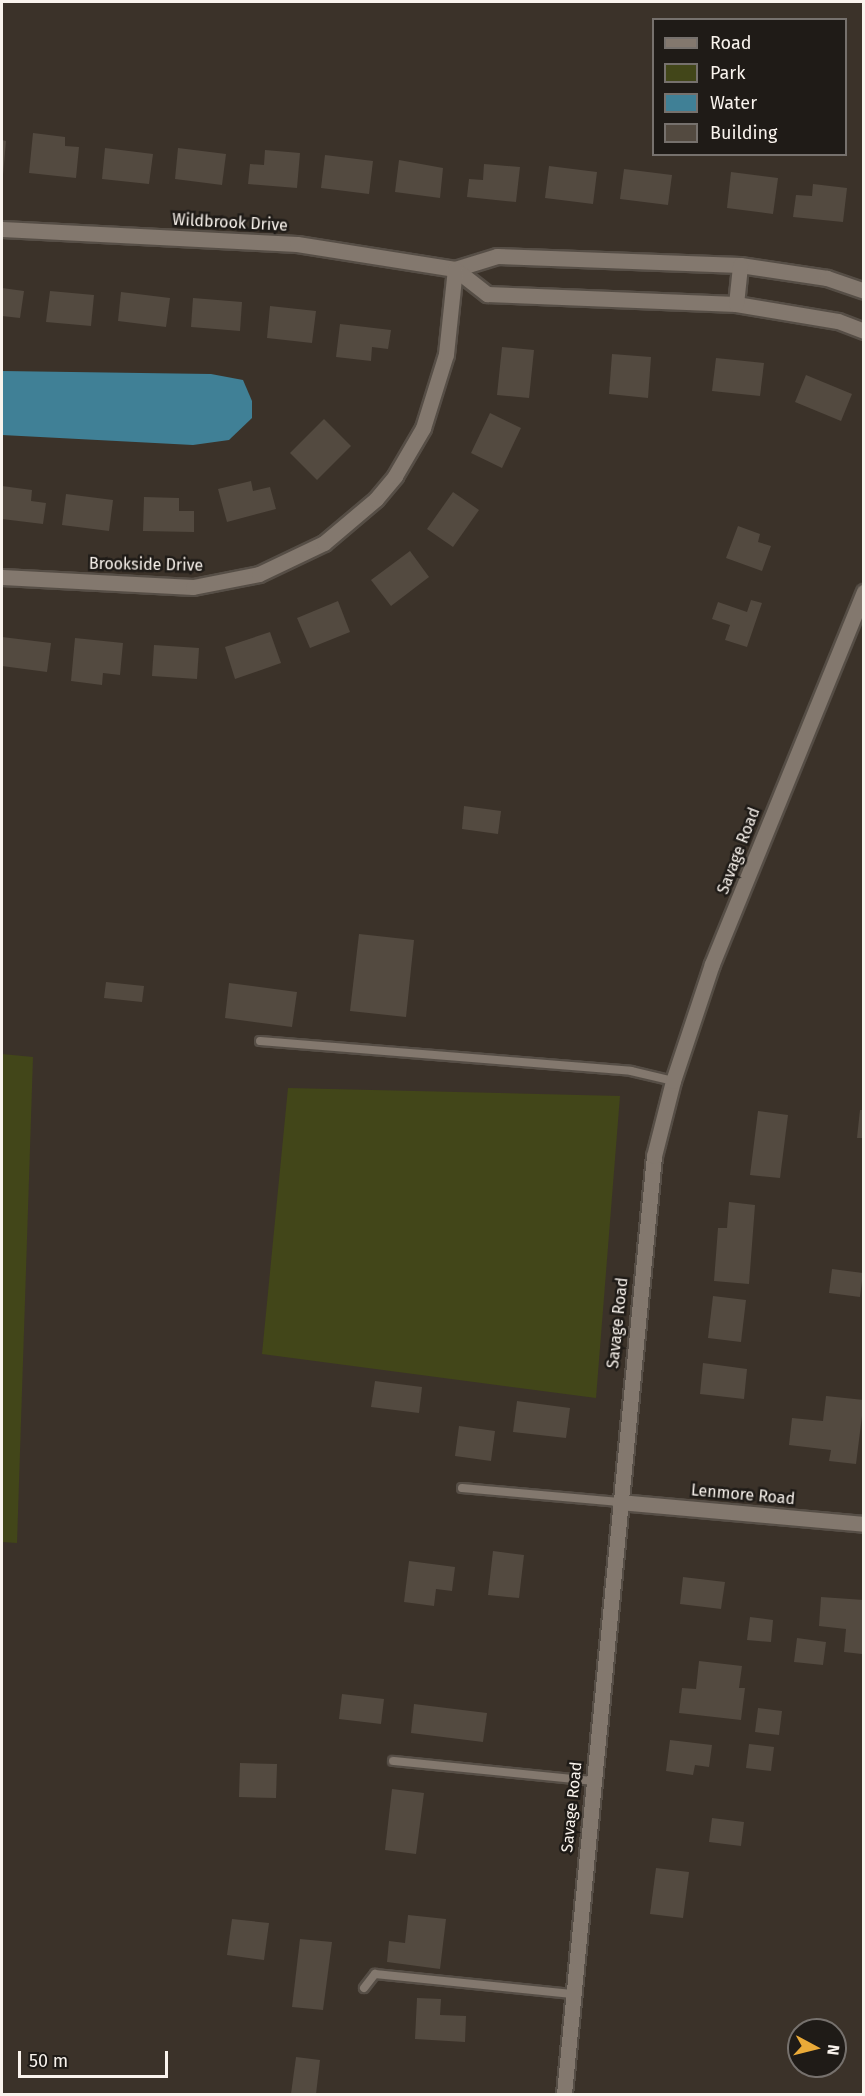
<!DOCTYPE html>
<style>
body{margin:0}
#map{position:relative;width:865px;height:2096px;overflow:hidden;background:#3b3229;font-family:"Fira Sans",sans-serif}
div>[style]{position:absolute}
.green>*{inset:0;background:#424619}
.water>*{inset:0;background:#408096}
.building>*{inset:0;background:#534a40}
.roads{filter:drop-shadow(2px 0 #564e46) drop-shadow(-2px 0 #564e46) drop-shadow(0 2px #564e46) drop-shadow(0 -2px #564e46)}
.service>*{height:8px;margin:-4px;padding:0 4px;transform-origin:4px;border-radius:4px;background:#83786e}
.minor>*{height:15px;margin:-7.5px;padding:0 7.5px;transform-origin:7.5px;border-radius:7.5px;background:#83786e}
.tertiary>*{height:15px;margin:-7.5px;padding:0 7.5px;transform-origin:7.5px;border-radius:7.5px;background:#83786e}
span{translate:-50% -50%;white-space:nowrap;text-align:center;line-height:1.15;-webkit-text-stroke:5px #1f1b17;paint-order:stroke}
.street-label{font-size:16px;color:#f9f3ed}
.frame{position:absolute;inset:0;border:3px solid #f9f3ed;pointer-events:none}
.legend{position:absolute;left:652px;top:18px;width:195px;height:138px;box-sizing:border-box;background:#1f1b17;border:2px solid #76716d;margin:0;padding:8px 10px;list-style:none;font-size:18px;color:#f9f3ed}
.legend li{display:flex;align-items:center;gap:12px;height:30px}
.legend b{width:30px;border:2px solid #76716d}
.north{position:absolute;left:787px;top:2018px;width:60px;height:60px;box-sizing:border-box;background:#1f1b17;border:2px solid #76716d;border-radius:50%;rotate:97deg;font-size:16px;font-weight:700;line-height:24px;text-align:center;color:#f9f3ed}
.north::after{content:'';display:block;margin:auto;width:21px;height:27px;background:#eaaa38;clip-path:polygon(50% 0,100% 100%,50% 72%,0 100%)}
.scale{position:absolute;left:18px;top:2051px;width:150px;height:27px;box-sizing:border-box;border:3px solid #f9f3ed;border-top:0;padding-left:8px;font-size:18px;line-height:21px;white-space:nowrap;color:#f9f3ed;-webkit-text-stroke:4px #1f1b17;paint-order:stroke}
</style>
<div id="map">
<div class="green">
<div style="clip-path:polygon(2px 1054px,33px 1057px,17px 1543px,2px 1542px)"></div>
<div style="clip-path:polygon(288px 1088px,620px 1096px,596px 1398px,262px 1354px)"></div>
</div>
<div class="water">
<div style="clip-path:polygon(2px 371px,211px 374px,243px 380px,252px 401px,252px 418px,229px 440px,193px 445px,2px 435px)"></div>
</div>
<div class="building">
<div style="clip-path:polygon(33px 133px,65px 137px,65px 146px,79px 147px,76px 178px,29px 173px)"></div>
<div style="clip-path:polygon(2px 140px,6px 141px,3px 175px,2px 175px)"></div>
<div style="clip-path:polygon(105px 148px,153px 154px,149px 184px,102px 179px)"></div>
<div style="clip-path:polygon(178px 148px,226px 154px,222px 185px,175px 179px)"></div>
<div style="clip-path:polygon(265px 150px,300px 153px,297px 188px,248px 184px,250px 164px,264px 165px)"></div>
<div style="clip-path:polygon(325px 155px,373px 161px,369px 194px,321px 188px)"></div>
<div style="clip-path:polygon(399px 160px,443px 168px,440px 198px,395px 192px)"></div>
<div style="clip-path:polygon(484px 164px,520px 167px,516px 202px,467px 197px,469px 179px,483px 180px)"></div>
<div style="clip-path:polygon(549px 166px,597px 172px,593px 204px,545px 198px)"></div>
<div style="clip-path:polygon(624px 169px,672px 175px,668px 205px,620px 199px)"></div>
<div style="clip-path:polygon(731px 172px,778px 178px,773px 214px,727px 208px)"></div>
<div style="clip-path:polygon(813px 184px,847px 188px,843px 222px,793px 217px,796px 195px,812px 196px)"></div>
<div style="clip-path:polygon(2px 288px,24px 291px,20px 318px,2px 316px)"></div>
<div style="clip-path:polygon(50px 291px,94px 295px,91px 326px,46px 322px)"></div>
<div style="clip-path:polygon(121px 292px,170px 298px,166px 327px,118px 321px)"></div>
<div style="clip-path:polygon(193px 298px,242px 302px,240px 331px,191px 327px)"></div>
<div style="clip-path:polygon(270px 306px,316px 311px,312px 343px,267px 338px)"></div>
<div style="clip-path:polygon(340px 324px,391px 330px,388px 349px,372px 347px,371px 361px,336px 357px)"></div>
<div style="clip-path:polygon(502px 347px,534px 350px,529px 398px,497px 395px)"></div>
<div style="clip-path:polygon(612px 354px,651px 357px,648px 398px,609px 394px)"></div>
<div style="clip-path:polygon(716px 358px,764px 363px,760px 396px,712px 391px)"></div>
<div style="clip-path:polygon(806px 375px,852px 394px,841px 421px,795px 402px)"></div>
<div style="clip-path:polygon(490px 413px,521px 428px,502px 468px,471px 453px)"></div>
<div style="clip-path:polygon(324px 419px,351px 446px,317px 480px,290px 453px)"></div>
<div style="clip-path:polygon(251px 481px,253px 491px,270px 487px,276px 509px,227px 522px,218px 489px)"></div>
<div style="clip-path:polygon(2px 486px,32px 490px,31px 501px,46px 503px,43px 524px,2px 519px)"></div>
<div style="clip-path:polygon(453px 492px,479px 510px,453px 547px,427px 529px)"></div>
<div style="clip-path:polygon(66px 494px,113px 500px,109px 531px,62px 525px)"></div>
<div style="clip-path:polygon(144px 497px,179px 498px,179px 511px,194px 511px,194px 532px,143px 531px)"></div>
<div style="clip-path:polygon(738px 526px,760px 534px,758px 542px,771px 546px,762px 571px,726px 558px)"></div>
<div style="clip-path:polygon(410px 551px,429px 577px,391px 606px,371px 580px)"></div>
<div style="clip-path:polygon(751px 600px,762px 603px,747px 647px,725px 640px,730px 625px,712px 619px,718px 602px,747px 612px)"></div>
<div style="clip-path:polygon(338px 601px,350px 632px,310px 648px,297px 618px)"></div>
<div style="clip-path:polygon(270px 632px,281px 663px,235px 679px,225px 647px)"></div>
<div style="clip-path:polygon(2px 637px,51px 643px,47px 672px,2px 666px)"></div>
<div style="clip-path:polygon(75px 638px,123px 643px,120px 675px,103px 673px,102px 685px,71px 681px)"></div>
<div style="clip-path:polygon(154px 645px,199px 648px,197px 679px,152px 676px)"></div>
<div style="clip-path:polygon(464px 806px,501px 811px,498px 834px,462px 829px)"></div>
<div style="clip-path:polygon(359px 934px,414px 940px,406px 1017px,350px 1011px)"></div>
<div style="clip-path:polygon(106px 982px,144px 986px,142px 1002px,104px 998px)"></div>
<div style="clip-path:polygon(229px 983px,297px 992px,292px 1027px,225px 1018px)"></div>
<div style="clip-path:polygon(860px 1110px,864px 1110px,864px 1138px,857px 1138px)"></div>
<div style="clip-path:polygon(758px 1111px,788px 1115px,780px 1178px,750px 1175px)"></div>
<div style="clip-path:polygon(729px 1202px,755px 1205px,749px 1284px,714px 1281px,718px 1228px,727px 1228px)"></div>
<div style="clip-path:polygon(832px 1269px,863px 1273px,860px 1297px,829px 1293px)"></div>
<div style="clip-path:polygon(713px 1296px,746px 1300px,741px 1342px,708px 1338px)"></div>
<div style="clip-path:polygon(703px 1363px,747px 1369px,744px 1399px,700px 1394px)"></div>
<div style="clip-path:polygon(375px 1381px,422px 1387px,419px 1413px,371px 1407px)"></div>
<div style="clip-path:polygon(826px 1396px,864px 1400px,856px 1464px,829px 1461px,831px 1450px,789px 1445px,792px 1418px,823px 1421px)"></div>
<div style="clip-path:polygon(517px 1401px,570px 1408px,566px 1438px,513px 1432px)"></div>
<div style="clip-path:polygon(459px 1426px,495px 1431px,491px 1461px,455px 1456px)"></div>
<div style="clip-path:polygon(493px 1551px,524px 1555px,519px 1598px,488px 1595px)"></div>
<div style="clip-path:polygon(409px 1561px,455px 1567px,452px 1591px,436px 1589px,434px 1606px,404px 1602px)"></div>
<div style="clip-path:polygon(683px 1577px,725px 1582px,721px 1609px,680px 1604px)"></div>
<div style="clip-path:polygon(821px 1597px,864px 1600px,862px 1654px,844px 1652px,846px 1629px,819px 1626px)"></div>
<div style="clip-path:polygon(750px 1617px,773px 1620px,771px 1642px,747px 1640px)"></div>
<div style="clip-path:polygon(797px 1638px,826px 1642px,823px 1665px,794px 1662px)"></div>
<div style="clip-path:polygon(699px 1661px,742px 1666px,739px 1688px,745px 1688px,741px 1720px,679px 1713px,682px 1688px,696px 1689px)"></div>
<div style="clip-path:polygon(342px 1694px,384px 1699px,381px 1724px,339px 1719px)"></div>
<div style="clip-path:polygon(414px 1704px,487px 1713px,483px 1742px,411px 1733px)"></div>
<div style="clip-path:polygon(758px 1708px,782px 1711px,779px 1735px,755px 1732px)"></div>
<div style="clip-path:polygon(670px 1740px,712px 1745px,709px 1767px,695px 1765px,693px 1775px,666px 1771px)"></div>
<div style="clip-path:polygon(749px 1744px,774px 1747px,771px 1771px,746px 1768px)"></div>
<div style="clip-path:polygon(240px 1763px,277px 1764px,276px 1798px,239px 1797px)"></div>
<div style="clip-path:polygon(392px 1789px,424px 1793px,416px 1854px,385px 1850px)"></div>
<div style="clip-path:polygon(712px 1818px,744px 1822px,741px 1846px,709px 1842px)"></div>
<div style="clip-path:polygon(656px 1868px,689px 1872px,683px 1918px,650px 1914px)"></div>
<div style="clip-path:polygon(408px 1915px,446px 1919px,440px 1969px,387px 1962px,389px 1941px,405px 1943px)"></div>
<div style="clip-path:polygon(232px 1919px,269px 1923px,264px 1960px,227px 1955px)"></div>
<div style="clip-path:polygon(300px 1939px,332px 1942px,323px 2010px,292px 2007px)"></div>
<div style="clip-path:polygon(417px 1998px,441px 1999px,440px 2015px,466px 2016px,465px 2042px,415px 2039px)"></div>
<div style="clip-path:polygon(296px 2057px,320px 2060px,316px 2094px,291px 2094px)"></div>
</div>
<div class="roads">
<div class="service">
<div style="left:260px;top:1041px;width:372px;rotate:4.6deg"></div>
<div style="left:631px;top:1071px;width:43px;rotate:13.4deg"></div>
<div style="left:462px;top:1488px;width:158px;rotate:5.1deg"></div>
<div style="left:393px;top:1761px;width:201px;rotate:5.7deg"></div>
<div style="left:364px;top:1988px;width:18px;rotate:-52deg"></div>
<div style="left:375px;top:1974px;width:198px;rotate:5.8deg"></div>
</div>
<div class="minor">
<div style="left:2px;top:229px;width:295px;rotate:2.9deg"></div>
<div style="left:297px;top:244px;width:160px;rotate:9deg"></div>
<div style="left:455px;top:269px;width:44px;rotate:-17.2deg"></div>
<div style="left:497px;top:256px;width:243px;rotate:2.1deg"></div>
<div style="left:740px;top:265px;width:88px;rotate:8.5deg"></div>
<div style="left:827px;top:278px;width:39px;rotate:19deg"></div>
<div style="left:455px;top:269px;width:41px;rotate:38deg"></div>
<div style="left:487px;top:294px;width:249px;rotate:2.3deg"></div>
<div style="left:736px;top:304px;width:103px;rotate:9.5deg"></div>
<div style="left:838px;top:321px;width:28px;rotate:21deg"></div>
<div style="left:736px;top:304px;width:39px;rotate:-84deg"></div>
<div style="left:2px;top:577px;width:191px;rotate:3deg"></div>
<div style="left:193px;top:587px;width:67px;rotate:-11.1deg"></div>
<div style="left:259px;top:574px;width:72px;rotate:-25.5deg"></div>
<div style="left:324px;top:543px;width:68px;rotate:-40.2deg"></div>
<div style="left:376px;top:499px;width:30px;rotate:-50deg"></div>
<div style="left:395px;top:476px;width:56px;rotate:-59.7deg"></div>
<div style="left:423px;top:428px;width:77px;rotate:-72.7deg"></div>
<div style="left:446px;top:354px;width:85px;rotate:-84deg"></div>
<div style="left:619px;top:1502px;width:246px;rotate:5.1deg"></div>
</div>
<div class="tertiary">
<div style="left:564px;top:2094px;width:942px;rotate:-84.52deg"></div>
<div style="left:654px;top:1156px;width:77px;rotate:-75.8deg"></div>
<div style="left:673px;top:1081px;width:123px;rotate:-71.6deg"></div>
<div style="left:712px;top:964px;width:402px;rotate:-67.8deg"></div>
</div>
</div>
<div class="street-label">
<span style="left:230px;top:223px;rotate:3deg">Wildbrook Drive</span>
<span style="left:146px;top:565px;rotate:1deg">Brookside Drive</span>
<span style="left:739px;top:851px;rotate:-69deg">Savage Road</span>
<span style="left:618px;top:1323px;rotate:-84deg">Savage Road</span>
<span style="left:743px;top:1495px;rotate:5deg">Lenmore Road</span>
<span style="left:572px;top:1807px;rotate:-84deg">Savage Road</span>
</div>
<div class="frame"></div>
<ul class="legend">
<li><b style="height:8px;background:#83786e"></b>Road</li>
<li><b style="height:16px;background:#424619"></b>Park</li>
<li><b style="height:16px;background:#408096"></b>Water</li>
<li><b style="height:16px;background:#534a40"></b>Building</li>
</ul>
<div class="north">N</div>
<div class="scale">50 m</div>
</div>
